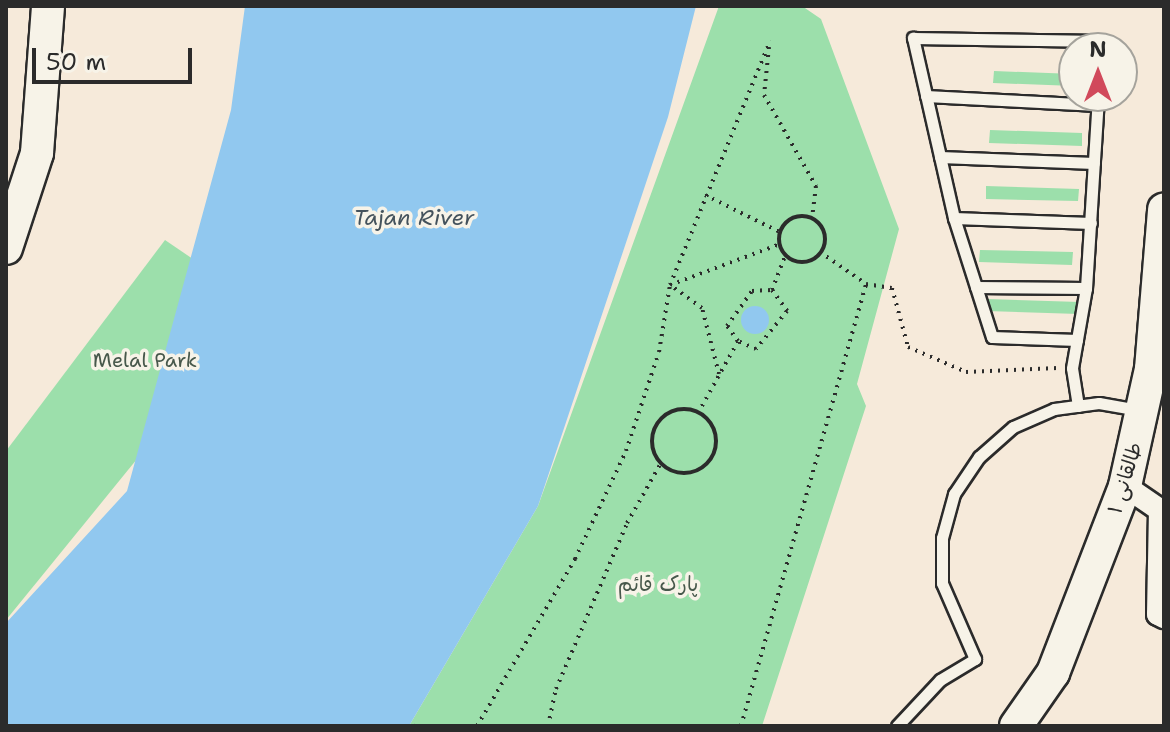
<!DOCTYPE html>
<meta charset="utf-8">
<style>
body{margin:0}
#map{position:relative;width:1170px;height:732px;overflow:hidden;background:#f6eada;font-family:"Shantell Sans","Playpen Sans Arabic",sans-serif}
div>[style]{position:absolute}
.green>*{inset:0;background:#9cdfab}
.water>*{inset:0;background:#91c8ef}
.round{border-radius:50%}
.path>*{height:4px;margin-top:-2px;transform-origin:0;background:repeating-linear-gradient(90deg,#2b2b2b 0 2px,transparent 0 8px)}
.path>.ring{margin:-2px;padding:0;box-sizing:content-box;background:none;border:4px solid #2b2b2b;border-radius:50%}
.roads{filter:drop-shadow(2px 0 #2b2b2b) drop-shadow(-2px 0 #2b2b2b) drop-shadow(0 2px #2b2b2b) drop-shadow(0 -2px #2b2b2b)}
.lane>*{height:11px;margin:-5.5px;padding:0 5.5px;transform-origin:5.5px;border-radius:5.5px;background:#f7f3e8}
.street>*{height:22px;margin:-11px;padding:0 11px;transform-origin:11px;border-radius:11px;background:#f7f3e8}
.secondary>*{height:32px;margin:-16px;padding:0 16px;transform-origin:16px;border-radius:16px;background:#f7f3e8}
span{translate:-50% -50%;white-space:nowrap;text-align:center;line-height:1.15;-webkit-text-stroke:7px #f7f3e8;paint-order:stroke}
.park-label{font-size:20px;color:#47584b}
.street-label{font-size:20px;color:#2b2b2b}
.water-label{font-size:22px;color:#44525c;font-style:italic}
.frame{position:absolute;inset:0;border:8px solid #2b2b2b;pointer-events:none}
.north{position:absolute;left:1058px;top:32px;width:80px;height:80px;box-sizing:border-box;background:#f7f3e8;border:2px solid #a5a39c;border-radius:50%;rotate:0deg;font-size:22px;font-weight:700;line-height:32px;text-align:center;color:#2b2b2b}
.north::after{content:'';display:block;margin:auto;width:28px;height:36px;background:#d1495b;clip-path:polygon(50% 0,100% 100%,50% 72%,0 100%)}
.scale{position:absolute;left:32px;top:48px;width:160px;height:36px;box-sizing:border-box;border:4px solid #2b2b2b;border-top:0;padding-left:10px;font-size:24px;line-height:28px;white-space:nowrap;color:#2b2b2b;-webkit-text-stroke:6px #f7f3e8;paint-order:stroke}
</style>
<div id="map">
<div class="green">
<div style="clip-path:polygon(719px 6px,802px 6px,821px 19px,899px 229px,857px 384px,866px 406px,762px 726px,409px 726px,538px 506px)"></div>
<div style="clip-path:polygon(994px 71px,1074px 74px,1074px 86px,993px 83px)"></div>
<div style="clip-path:polygon(990px 130px,1082px 133px,1082px 146px,989px 143px)"></div>
<div style="clip-path:polygon(986px 186px,1079px 189px,1078px 201px,986px 199px)"></div>
<div style="clip-path:polygon(165px 240px,234px 287px,198px 384px,6px 620px,6px 451px)"></div>
<div style="clip-path:polygon(980px 250px,1073px 252px,1072px 265px,979px 262px)"></div>
<div style="clip-path:polygon(987px 299px,1080px 302px,1079px 314px,986px 311px)"></div>
</div>
<div class="water">
<div style="clip-path:polygon(245px 6px,696px 6px,668px 117px,538px 506px,409px 726px,6px 726px,6px 623px,127px 491px,231px 110px)"></div>
<div class="round" style="left:741px;top:306px;width:28px;height:28px"></div>
</div>
<div class="path">
<div style="left:769px;top:47px;width:48px;rotate:95.9deg"></div>
<div style="left:764px;top:95px;width:105px;rotate:60.3deg"></div>
<div style="left:816px;top:186px;width:32px;rotate:97deg"></div>
<div style="left:705px;top:195px;width:84px;rotate:26.3deg"></div>
<div class="ring" style="left:779px;top:216px;width:42px;height:42px"></div>
<div style="left:820px;top:252px;width:56px;rotate:34.8deg"></div>
<div style="left:866px;top:284px;width:26px;rotate:9deg"></div>
<div style="left:892px;top:288px;width:61px;rotate:74.8deg"></div>
<div style="left:908px;top:347px;width:63px;rotate:23.3deg"></div>
<div style="left:966px;top:372px;width:92px;rotate:-2.5deg"></div>
<div style="left:772px;top:290px;width:26px;rotate:54deg"></div>
<div style="left:787px;top:311px;width:49px;rotate:129.2deg"></div>
<div style="left:756px;top:349px;width:20px;rotate:-156deg"></div>
<div style="left:738px;top:341px;width:19px;rotate:-126deg"></div>
<div style="left:727px;top:326px;width:43px;rotate:-54.5deg"></div>
<div style="left:752px;top:291px;width:20px;rotate:-3deg"></div>
<div style="left:772px;top:290px;width:39px;rotate:-69deg"></div>
<div style="left:719px;top:374px;width:68px;rotate:-104.4deg"></div>
<div style="left:702px;top:308px;width:39px;rotate:-144deg"></div>
<div style="left:670px;top:285px;width:117px;rotate:-20.4deg"></div>
<div class="ring" style="left:652px;top:409px;width:60px;height:60px"></div>
<div style="left:698px;top:413px;width:82px;rotate:-60.9deg"></div>
<div style="left:416px;top:726px;width:2px;rotate:-63deg"></div>
<div style="left:477px;top:726px;width:194px;rotate:-59.6deg"></div>
<div style="left:575px;top:559px;width:119px;rotate:-64.7deg"></div>
<div style="left:626px;top:451px;width:104px;rotate:-71.6deg"></div>
<div style="left:659px;top:352px;width:68px;rotate:-80.7deg"></div>
<div style="left:670px;top:285px;width:264px;rotate:-67.7deg"></div>
<div style="left:548px;top:726px;width:38px;rotate:-78deg"></div>
<div style="left:556px;top:689px;width:181px;rotate:-66.8deg"></div>
<div style="left:627px;top:523px;width:69px;rotate:-60.5deg"></div>
<div style="left:741px;top:726px;width:459px;rotate:-74.2deg"></div>
</div>
<div class="roads">
<div class="lane">
<div style="left:926px;top:96px;width:171px;rotate:3deg"></div>
<div style="left:940px;top:157px;width:154px;rotate:2.2deg"></div>
<div style="left:954px;top:218px;width:137px;rotate:2.1deg"></div>
<div style="left:976px;top:287px;width:110px;rotate:0.5deg"></div>
<div style="left:1077px;top:340px;width:85px;rotate:-178deg"></div>
<div style="left:992px;top:337px;width:125px;rotate:-107.7deg"></div>
<div style="left:954px;top:218px;width:185px;rotate:-102.8deg"></div>
<div style="left:913px;top:38px;width:188px;rotate:0.9deg"></div>
<div style="left:1101px;top:41px;width:7px;rotate:90deg"></div>
<div style="left:1078px;top:406px;width:38px;rotate:-99deg"></div>
<div style="left:1072px;top:368px;width:81px;rotate:-80.1deg"></div>
<div style="left:1086px;top:288px;width:192px;rotate:-86.4deg"></div>
<div style="left:897px;top:726px;width:63px;rotate:-46.9deg"></div>
<div style="left:940px;top:680px;width:41px;rotate:-31deg"></div>
<div style="left:975px;top:659px;width:83px;rotate:-113.5deg"></div>
<div style="left:942px;top:583px;width:45px;rotate:-90deg"></div>
<div style="left:942px;top:538px;width:46px;rotate:-74.7deg"></div>
<div style="left:954px;top:494px;width:45px;rotate:-56deg"></div>
<div style="left:979px;top:457px;width:45px;rotate:-41.4deg"></div>
<div style="left:1013px;top:427px;width:45px;rotate:-23.7deg"></div>
<div style="left:1054px;top:409px;width:45px;rotate:-7.6deg"></div>
<div style="left:1099px;top:403px;width:41px;rotate:9.9deg"></div>
</div>
<div class="street">
<div style="left:1125px;top:486px;width:42px;rotate:34.4deg"></div>
<div style="left:1160px;top:510px;width:104px;rotate:91.1deg"></div>
<div style="left:1158px;top:614px;width:7px;rotate:27deg"></div>
</div>
<div class="secondary">
<div style="left:6px;top:248px;width:100px;rotate:-71.9deg"></div>
<div style="left:37px;top:153px;width:147px;rotate:-85.7deg"></div>
<div style="left:1016px;top:726px;width:65px;rotate:-55.1deg"></div>
<div style="left:1053px;top:673px;width:200px;rotate:-68.9deg"></div>
<div style="left:1125px;top:486px;width:120px;rotate:-77.5deg"></div>
<div style="left:1151px;top:369px;width:160px;rotate:-85.3deg"></div>
</div>
</div>
<div class="park-label">
<span style="left:145px;top:360px">Melal Park</span>
<span style="left:658px;top:584px">پارک قائم</span>
</div>
<div class="street-label">
<span style="left:1125px;top:478px;rotate:-73deg">طالقانی ۱</span>
</div>
<div class="water-label">
<span style="left:414px;top:218px">Tajan River</span>
</div>
<div class="frame"></div>
<div class="north">N</div>
<div class="scale">50 m</div>
</div>
